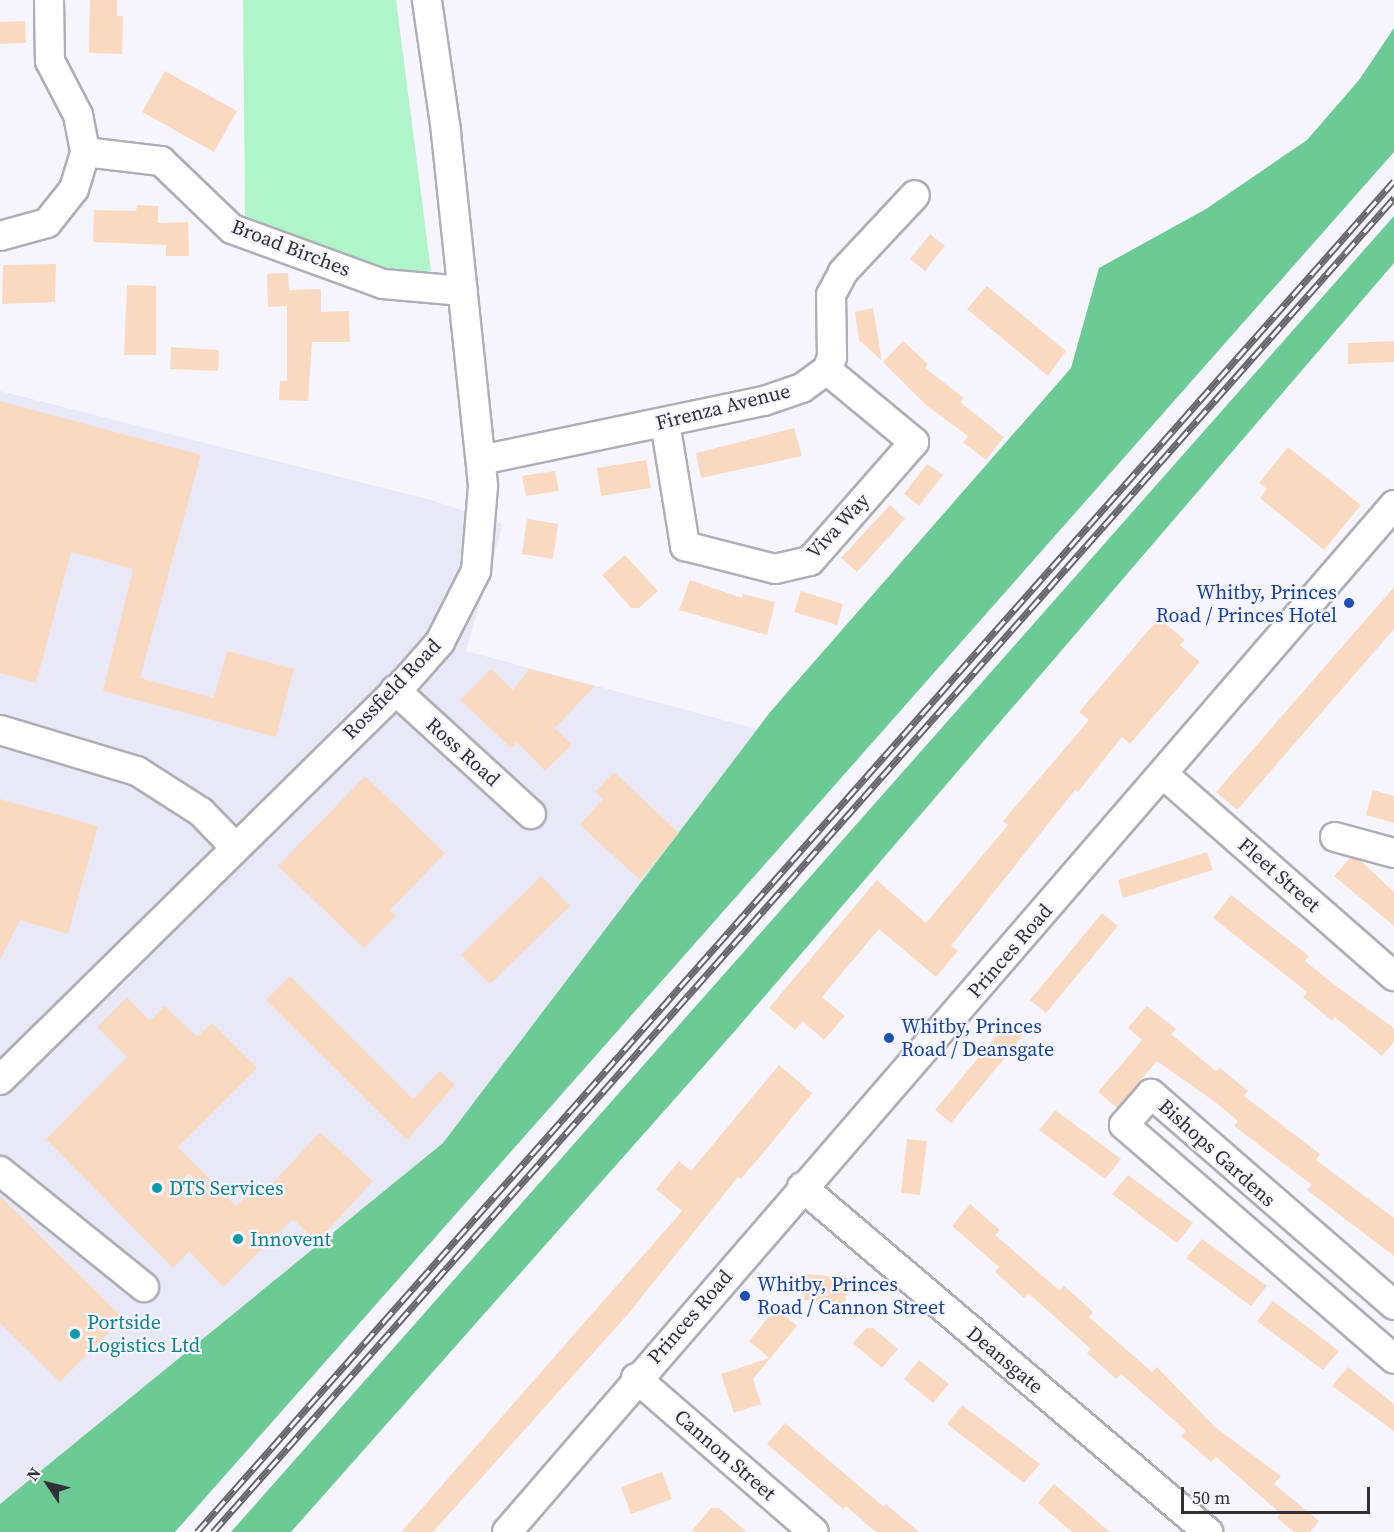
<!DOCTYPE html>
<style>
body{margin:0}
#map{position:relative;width:1394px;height:1532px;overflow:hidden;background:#f6f5fe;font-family:"Source Serif 4",serif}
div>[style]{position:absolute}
.built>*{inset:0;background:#e9e8f7}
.green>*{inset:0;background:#aff5c9}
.forest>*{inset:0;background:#6cca94}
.building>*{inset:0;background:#f9dac0}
.roads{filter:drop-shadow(2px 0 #afaeb6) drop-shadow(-2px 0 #afaeb6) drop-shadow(0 2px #afaeb6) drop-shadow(0 -2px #afaeb6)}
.street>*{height:28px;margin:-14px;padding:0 14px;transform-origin:14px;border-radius:14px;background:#fff}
.rail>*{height:7px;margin-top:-3.5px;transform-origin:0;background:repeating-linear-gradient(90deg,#f6f5fe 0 14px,#66656a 0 28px);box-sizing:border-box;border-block:2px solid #66656a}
.dots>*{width:16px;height:16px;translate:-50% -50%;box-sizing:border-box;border:3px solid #f6f5fe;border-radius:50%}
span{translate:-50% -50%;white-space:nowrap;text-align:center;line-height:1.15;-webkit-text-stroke:4.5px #f6f5fe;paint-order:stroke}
.street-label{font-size:20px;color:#313034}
.transit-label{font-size:20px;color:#164399}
.right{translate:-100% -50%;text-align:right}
.left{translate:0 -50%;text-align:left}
.culture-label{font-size:20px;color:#0d838f}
.north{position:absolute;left:18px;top:1454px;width:60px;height:60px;-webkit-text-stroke:4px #f6f5fe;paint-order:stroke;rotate:305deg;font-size:16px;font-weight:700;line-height:24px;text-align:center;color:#313034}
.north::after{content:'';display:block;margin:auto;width:21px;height:27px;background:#313034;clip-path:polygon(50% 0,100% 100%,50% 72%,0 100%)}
.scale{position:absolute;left:1181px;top:1487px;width:189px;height:27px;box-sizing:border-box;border:3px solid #313034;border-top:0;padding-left:8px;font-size:18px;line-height:21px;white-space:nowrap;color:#313034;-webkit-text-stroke:4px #f6f5fe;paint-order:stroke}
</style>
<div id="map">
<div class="built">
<div style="clip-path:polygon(0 391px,431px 500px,503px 524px,466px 651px,757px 729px,443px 1143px,0 1504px)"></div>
</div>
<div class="green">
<div style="clip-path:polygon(243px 0,396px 0,431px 271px,391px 272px,245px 216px)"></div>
</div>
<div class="forest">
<div style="clip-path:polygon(1394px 28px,1394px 152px,175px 1532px,0 1532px,0 1504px,443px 1143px,771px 711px,1071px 368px,1099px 268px,1206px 209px,1307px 140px,1359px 80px)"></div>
<div style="clip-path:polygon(1394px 216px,1394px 263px,734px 1032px,291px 1532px,231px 1532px)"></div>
</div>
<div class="building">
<div style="clip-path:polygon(90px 0,117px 0,117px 16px,123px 16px,122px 54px,89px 53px)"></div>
<div style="clip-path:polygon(25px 21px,26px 43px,0 44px,0 22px)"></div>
<div style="clip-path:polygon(165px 71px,237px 111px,214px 152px,142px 112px)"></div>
<div style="clip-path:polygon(137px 205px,158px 206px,158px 223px,188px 222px,189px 256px,166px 256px,166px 245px,93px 242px,94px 210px,136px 211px)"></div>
<div style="clip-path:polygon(930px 234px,945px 246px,925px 271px,910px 259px)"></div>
<div style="clip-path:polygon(56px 264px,55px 302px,2px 304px,3px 265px)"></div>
<div style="clip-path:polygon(288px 273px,289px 290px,321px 289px,321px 312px,349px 311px,350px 342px,312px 342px,308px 401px,279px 400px,280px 381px,287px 381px,287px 306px,268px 307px,267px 274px)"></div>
<div style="clip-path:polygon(127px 285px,156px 286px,156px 355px,124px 355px)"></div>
<div style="clip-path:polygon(987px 286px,1066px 351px,1048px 376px,967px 309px)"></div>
<div style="clip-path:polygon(873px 308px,882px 361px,859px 340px,855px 312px)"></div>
<div style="clip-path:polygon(903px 341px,928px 364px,925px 368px,964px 398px,960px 402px,1004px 437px,986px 460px,963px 442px,968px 436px,926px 405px,883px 362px)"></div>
<div style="clip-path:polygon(1394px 341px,1394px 362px,1348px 364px,1348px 343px)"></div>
<div style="clip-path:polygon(171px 347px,219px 350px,218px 371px,170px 369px)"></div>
<div style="clip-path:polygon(0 401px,201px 455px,140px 678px,214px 698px,227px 651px,294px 669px,276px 737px,103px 691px,133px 569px,71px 552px,36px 683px,0 673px)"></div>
<div style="clip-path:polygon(794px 428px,802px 456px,701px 478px,696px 453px)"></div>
<div style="clip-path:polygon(1288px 447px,1361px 505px,1324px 550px,1260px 498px,1267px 489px,1259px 483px)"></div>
<div style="clip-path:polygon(646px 460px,651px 488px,601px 496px,597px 468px)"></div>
<div style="clip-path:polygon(927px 464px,943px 475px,919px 506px,904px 494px)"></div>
<div style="clip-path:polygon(555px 471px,559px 491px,526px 496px,522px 476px)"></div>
<div style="clip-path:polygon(890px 505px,905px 519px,857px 572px,841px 558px)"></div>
<div style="clip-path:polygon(527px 519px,558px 524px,553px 559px,522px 554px)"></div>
<div style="clip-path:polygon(625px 555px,658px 591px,639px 608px,631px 608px,602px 575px)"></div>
<div style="clip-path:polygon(690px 580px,742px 598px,743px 594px,775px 602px,767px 635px,679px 610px)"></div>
<div style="clip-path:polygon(1394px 587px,1394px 629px,1237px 810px,1216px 792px)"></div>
<div style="clip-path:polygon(801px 591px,843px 604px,837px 625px,794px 612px)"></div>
<div style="clip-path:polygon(1159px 618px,1185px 640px,1180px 645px,1200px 662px,1130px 744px,1122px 737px,1078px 792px,1075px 790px,951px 946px,958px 951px,936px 977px,879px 929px,822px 997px,845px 1016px,824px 1040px,803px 1021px,795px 1030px,769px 1008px,877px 880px,926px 923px,1008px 825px,1003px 821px,1089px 720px,1079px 712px)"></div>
<div style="clip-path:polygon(491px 669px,513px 690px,529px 669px,595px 686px,555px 728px,572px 745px,545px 771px,517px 742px,511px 748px,460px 700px)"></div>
<div style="clip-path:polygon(614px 772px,679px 833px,640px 880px,580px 825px,603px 799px,595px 792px)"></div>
<div style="clip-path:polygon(365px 776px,445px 853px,390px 910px,396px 916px,364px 948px,278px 866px)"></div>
<div style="clip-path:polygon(1373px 790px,1394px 796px,1394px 823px,1366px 815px)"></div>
<div style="clip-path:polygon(0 799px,98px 826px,68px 934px,20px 920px,0 960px)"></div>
<div style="clip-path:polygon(1207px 852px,1213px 870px,1123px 898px,1118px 880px)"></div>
<div style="clip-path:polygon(1350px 858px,1361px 861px,1394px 892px,1394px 926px,1334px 876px)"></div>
<div style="clip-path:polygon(541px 876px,570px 906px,490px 984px,461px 955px)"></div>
<div style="clip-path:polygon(1231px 895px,1309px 956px,1305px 961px,1336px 986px,1394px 1028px,1394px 1042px,1382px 1056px,1335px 1017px,1332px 1021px,1318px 1009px,1303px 997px,1307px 992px,1213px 918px)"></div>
<div style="clip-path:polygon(1102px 913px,1118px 926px,1046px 1013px,1030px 1000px)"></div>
<div style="clip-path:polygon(290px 976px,413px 1099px,440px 1071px,455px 1085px,407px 1140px,266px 1000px)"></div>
<div style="clip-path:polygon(127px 997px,150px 1021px,165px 1006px,197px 1037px,212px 1023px,257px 1068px,178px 1147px,236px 1206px,252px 1191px,259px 1198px,320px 1132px,373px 1181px,317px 1242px,293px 1219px,223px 1287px,189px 1251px,173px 1268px,46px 1139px,127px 1057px,97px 1027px)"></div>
<div style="clip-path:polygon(1147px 1006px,1176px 1029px,1171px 1034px,1216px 1071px,1220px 1068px,1248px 1091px,1244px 1096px,1320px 1154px,1316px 1160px,1394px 1218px,1394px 1256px,1307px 1190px,1312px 1185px,1234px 1126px,1238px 1121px,1215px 1102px,1157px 1061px,1117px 1108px,1098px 1092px,1142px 1040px,1128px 1028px)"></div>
<div style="clip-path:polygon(1007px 1023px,1023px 1036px,951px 1123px,935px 1110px)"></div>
<div style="clip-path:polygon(779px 1065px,812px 1093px,769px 1146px,741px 1179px,738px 1177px,629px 1313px,433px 1532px,401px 1532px,682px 1211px,656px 1189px,679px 1161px,691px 1171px)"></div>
<div style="clip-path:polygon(1055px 1110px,1121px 1159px,1105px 1179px,1039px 1130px)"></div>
<div style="clip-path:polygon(907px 1139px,927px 1141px,920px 1195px,901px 1193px)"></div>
<div style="clip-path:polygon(1128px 1175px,1193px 1223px,1177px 1243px,1112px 1194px)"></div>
<div style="clip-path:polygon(0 1196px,123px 1318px,60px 1382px,0 1323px)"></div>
<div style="clip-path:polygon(970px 1204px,1000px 1230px,995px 1235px,1060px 1291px,1064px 1286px,1079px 1299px,1093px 1312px,1089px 1317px,1152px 1372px,1157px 1367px,1215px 1427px,1281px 1476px,1274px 1484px,1319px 1521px,1310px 1532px,1294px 1532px,1277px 1518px,1280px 1513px,1216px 1457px,1211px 1462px,1181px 1436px,1186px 1431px,1121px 1374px,1116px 1379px,1087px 1353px,1091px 1349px,1028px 1293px,1024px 1298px,995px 1272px,999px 1267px,952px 1226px)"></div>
<div style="clip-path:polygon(1202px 1239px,1267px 1286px,1251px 1306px,1186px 1258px)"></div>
<div style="clip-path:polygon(807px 1274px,848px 1278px,845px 1305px,804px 1300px)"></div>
<div style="clip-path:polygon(1273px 1301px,1339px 1351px,1323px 1370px,1257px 1321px)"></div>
<div style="clip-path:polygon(776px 1308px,797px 1326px,753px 1379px,761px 1404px,734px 1413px,721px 1374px,769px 1358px,749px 1341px)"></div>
<div style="clip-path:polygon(866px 1328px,873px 1328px,898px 1349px,882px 1368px,853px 1343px)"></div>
<div style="clip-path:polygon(919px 1360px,949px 1384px,933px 1403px,904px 1379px)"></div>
<div style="clip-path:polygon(1348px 1367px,1394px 1404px,1394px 1431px,1332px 1386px)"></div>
<div style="clip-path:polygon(962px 1405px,1040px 1464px,1024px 1483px,947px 1424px)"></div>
<div style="clip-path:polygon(785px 1423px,884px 1507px,886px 1504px,919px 1532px,876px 1532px,846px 1506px,843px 1509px,767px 1444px)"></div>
<div style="clip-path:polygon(662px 1472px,672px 1499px,631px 1514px,621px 1487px)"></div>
<div style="clip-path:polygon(1054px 1484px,1069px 1497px,1110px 1532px,1072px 1532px,1053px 1516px,1038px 1503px)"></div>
<div style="clip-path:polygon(711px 1508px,719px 1508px,747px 1532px,691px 1532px)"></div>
</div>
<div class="roads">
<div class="street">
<div style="left:49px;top:0;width:61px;rotate:89.1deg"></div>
<div style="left:50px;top:61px;width:61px;rotate:62.6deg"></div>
<div style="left:78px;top:115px;width:38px;rotate:79deg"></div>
<div style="left:85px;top:152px;width:77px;rotate:6.8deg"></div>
<div style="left:161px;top:161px;width:98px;rotate:43.8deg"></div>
<div style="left:232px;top:229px;width:161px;rotate:20deg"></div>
<div style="left:383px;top:284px;width:80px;rotate:5deg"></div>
<div style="left:0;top:236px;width:49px;rotate:-15.5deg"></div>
<div style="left:47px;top:223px;width:43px;rotate:-51.5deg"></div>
<div style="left:74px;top:189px;width:39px;rotate:-73deg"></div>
<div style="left:665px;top:422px;width:126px;rotate:80.8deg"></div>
<div style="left:685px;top:546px;width:93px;rotate:14.3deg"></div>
<div style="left:775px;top:569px;width:36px;rotate:-13deg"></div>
<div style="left:810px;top:561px;width:158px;rotate:-48.8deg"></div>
<div style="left:914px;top:442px;width:113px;rotate:-140.4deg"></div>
<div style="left:481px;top:460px;width:289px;rotate:-11.8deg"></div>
<div style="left:764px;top:401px;width:40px;rotate:-18.9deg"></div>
<div style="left:802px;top:388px;width:31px;rotate:-36deg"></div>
<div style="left:827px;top:370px;width:14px;rotate:-69deg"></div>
<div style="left:832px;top:357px;width:62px;rotate:-90.9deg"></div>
<div style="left:831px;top:295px;width:26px;rotate:-62deg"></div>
<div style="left:843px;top:272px;width:105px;rotate:-46.9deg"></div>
<div style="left:395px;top:690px;width:184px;rotate:42.4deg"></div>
<div style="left:0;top:730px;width:143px;rotate:16.7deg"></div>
<div style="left:137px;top:771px;width:76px;rotate:32.6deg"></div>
<div style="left:201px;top:812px;width:47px;rotate:45.9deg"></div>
<div style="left:1163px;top:774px;width:307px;rotate:41.2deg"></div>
<div style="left:1335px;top:837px;width:61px;rotate:15.2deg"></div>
<div style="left:0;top:1080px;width:566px;rotate:-44.5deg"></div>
<div style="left:404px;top:683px;width:55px;rotate:-48.7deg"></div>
<div style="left:440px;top:642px;width:80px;rotate:-63.1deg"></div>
<div style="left:476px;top:571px;width:86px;rotate:-85.3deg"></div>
<div style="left:483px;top:485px;width:356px;rotate:-96deg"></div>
<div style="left:446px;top:131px;width:132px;rotate:-98.3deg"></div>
<div style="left:0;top:1171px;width:185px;rotate:38.9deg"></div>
<div style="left:802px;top:1187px;width:533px;rotate:40.36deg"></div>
<div style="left:1394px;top:1305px;width:322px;rotate:-139deg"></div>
<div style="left:1151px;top:1094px;width:41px;rotate:131.1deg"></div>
<div style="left:1124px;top:1125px;width:357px;rotate:40.9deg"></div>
<div style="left:636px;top:1378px;width:235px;rotate:40.9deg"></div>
<div style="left:507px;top:1532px;width:1357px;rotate:-49.18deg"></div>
</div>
</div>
<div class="rail">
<div style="left:197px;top:1532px;width:1805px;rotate:-48.46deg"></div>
<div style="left:213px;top:1532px;width:1782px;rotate:-48.48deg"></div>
</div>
<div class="dots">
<div style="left:1349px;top:603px;background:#1a4fb4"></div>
<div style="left:889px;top:1038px;background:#1a4fb4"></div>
<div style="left:157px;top:1188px;background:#0f9aa8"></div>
<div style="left:238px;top:1239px;background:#0f9aa8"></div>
<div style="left:745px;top:1296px;background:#1a4fb4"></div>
<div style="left:75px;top:1334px;background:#0f9aa8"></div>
</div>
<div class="street-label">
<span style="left:291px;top:248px;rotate:21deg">Broad Birches</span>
<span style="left:723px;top:407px;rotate:-14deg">Firenza Avenue</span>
<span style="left:838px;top:526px;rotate:-47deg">Viva Way</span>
<span style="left:392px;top:689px;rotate:-46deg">Rossfield Road</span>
<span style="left:463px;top:752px;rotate:42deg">Ross Road</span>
<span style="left:1279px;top:875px;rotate:41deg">Fleet Street</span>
<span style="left:1010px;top:951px;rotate:-49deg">Princes Road</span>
<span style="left:1217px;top:1153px;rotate:42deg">Bishops Gardens</span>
<span style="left:690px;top:1317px;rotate:-49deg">Princes Road</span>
<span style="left:1005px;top:1360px;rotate:40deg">Deansgate</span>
<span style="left:725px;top:1455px;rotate:41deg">Cannon Street</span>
</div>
<div class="transit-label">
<span class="right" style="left:1337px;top:604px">Whitby, Princes<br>Road / Princes Hotel</span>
<span class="left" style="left:901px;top:1038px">Whitby, Princes<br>Road / Deansgate</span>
<span class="left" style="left:757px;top:1296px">Whitby, Princes<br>Road / Cannon Street</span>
</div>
<div class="culture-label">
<span class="left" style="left:169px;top:1188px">DTS Services</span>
<span class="left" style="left:250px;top:1239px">Innovent</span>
<span class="left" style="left:87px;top:1334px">Portside<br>Logistics Ltd</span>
</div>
<div class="north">N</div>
<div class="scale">50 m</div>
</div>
